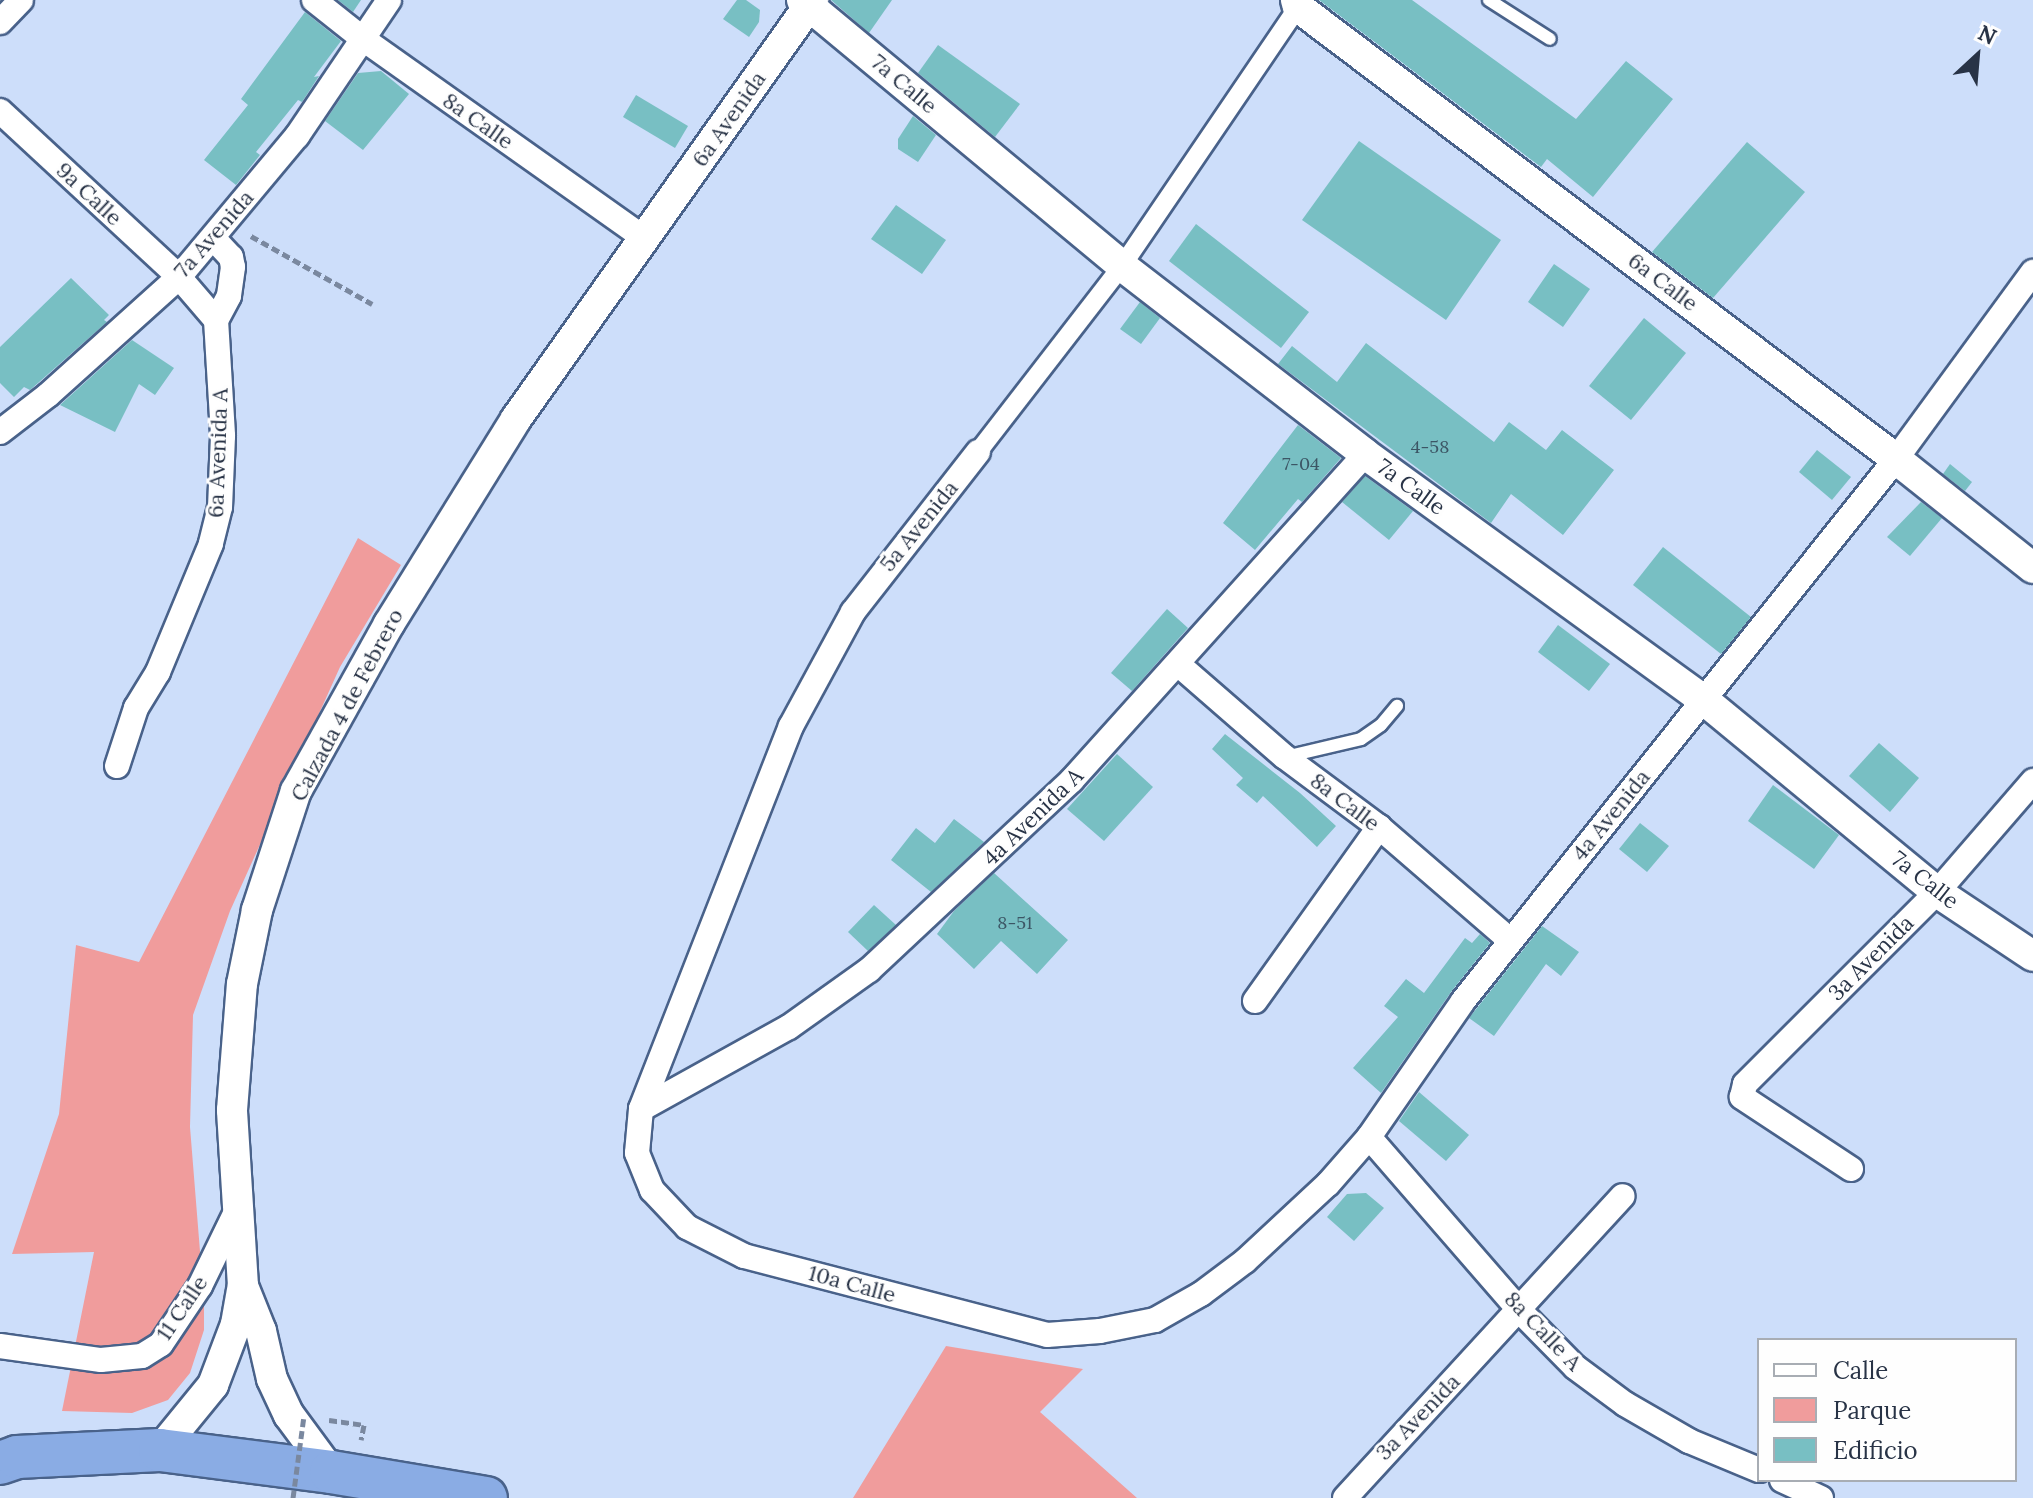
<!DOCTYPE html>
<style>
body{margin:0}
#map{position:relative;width:2033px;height:1498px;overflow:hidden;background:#cddefa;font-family:Lora,serif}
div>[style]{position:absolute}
.green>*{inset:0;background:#f09c9c}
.building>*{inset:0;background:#78bfc3}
.path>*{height:5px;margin-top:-2.5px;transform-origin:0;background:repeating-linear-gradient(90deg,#7a889f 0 8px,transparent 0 12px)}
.roads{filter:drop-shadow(2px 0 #49628a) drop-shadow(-2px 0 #49628a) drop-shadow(0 2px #49628a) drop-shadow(0 -2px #49628a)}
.service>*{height:12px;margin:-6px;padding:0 6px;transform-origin:6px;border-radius:6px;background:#fff}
.pedestrian>*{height:18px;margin:-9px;padding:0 9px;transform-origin:9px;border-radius:9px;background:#fff}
.minor>*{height:24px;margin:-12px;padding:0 12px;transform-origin:12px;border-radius:12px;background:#fff}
.tertiary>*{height:30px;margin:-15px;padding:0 15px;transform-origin:15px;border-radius:15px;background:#fff}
.trunk>*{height:42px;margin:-21px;padding:0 21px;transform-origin:21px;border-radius:21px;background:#8aace4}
.path-bridge>*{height:5px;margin-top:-2.5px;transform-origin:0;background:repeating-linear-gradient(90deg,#7a889f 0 8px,transparent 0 12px)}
span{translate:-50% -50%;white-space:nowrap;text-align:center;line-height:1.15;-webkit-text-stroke:6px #fefefe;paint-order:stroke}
.number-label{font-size:18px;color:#3c5665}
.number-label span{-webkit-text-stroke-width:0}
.street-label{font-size:22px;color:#283346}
.legend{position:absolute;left:1757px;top:1338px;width:260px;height:144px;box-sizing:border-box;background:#fefefe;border:2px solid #a8adb4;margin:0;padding:10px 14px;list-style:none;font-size:24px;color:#283346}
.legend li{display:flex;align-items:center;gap:16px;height:40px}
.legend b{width:40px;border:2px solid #a8adb4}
.north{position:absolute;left:1937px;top:16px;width:80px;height:80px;-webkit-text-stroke:6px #fefefe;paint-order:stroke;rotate:26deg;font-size:22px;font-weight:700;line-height:32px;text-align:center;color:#283346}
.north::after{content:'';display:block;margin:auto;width:28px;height:36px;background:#283346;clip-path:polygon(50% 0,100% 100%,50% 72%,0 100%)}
</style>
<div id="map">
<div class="green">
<div style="clip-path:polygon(358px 538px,401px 565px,340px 667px,230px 911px,193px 1015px,190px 1127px,204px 1301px,204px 1330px,190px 1373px,168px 1400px,132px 1413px,62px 1411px,94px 1252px,12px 1254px,59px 1114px,76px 945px,139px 962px)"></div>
<div style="clip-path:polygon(946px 1346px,1083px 1369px,1040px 1412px,1137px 1498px,853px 1498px)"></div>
</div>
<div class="building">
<div style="clip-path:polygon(338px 0,361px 0,353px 12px)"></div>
<div style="clip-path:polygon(737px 0,746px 0,760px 10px,759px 22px,749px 37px,723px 19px)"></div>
<div style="clip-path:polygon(831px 0,892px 0,869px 33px)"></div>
<div style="clip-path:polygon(1319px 0,1412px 0,1576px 119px,1626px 61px,1673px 99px,1593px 197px,1547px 159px,1541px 167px)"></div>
<div style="clip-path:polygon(305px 12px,341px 41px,314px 77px,319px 76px,302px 102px,298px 100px,256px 152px,260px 155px,236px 185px,204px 160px,248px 105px,241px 99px)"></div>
<div style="clip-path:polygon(938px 45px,1020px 104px,995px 137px,918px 73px)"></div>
<div style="clip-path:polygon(381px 71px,409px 94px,363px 150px,325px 121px,358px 73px)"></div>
<div style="clip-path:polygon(636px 95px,688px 126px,675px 148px,623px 117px)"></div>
<div style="clip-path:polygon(913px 116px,936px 135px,918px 162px,898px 149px,898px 139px)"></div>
<div style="clip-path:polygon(1359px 141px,1501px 240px,1446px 320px,1302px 220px)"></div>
<div style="clip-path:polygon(1747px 142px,1805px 192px,1713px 298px,1652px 252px)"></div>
<div style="clip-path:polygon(896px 205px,946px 240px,922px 274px,871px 239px)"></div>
<div style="clip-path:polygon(1196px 224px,1309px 312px,1281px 348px,1169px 261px)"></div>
<div style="clip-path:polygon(1554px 264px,1590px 289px,1563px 327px,1528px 302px)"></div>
<div style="clip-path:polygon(71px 278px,109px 315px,104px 320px,107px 322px,38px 383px,30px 390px,24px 387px,14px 397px,0 383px,0 347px)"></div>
<div style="clip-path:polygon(1140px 302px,1160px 318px,1141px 344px,1120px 329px)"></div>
<div style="clip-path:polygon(1644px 318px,1686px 353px,1631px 420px,1589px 386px)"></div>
<div style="clip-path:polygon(132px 340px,174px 368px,155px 395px,139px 384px,115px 432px,60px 405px)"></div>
<div style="clip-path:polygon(1366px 343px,1494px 442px,1509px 422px,1546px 450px,1562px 430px,1614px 470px,1563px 535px,1511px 494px,1491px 523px,1278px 364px,1292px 346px,1337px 382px)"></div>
<div style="clip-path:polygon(1298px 425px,1341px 458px,1302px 502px,1298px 499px,1255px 550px,1223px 523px)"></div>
<div style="clip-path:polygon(1817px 450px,1851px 477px,1832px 500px,1799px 472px)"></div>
<div style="clip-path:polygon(1950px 464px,1972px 482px,1965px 491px,1943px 474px)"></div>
<div style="clip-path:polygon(1365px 476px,1413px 511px,1389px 540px,1342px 502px)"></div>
<div style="clip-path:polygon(1921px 502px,1942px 518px,1910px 556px,1887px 537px)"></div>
<div style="clip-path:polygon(1663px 547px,1751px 617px,1721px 654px,1633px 585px)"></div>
<div style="clip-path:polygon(1167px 609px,1188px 628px,1132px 691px,1111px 673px)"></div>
<div style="clip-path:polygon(1558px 625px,1610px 664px,1589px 691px,1538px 652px)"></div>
<div style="clip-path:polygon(1225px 734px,1300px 793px,1336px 826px,1317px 847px,1263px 796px,1257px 803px,1236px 785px,1243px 778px,1212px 749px)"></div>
<div style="clip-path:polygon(1879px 743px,1919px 778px,1890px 812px,1849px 776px)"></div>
<div style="clip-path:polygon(1117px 754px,1153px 787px,1104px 841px,1067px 809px)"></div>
<div style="clip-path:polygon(1773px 785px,1839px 835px,1814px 869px,1748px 821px)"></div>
<div style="clip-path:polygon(954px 819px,984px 842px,931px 892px,891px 860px,916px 828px,935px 843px)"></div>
<div style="clip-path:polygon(1640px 823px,1669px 846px,1647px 872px,1619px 849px)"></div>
<div style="clip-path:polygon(994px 873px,1068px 940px,1037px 974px,1001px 941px,974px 969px,937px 934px,954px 911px)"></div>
<div style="clip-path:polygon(874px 905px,896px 925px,868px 951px,848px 932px)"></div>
<div style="clip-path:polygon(1542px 926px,1579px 952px,1561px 976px,1546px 964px,1494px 1036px,1469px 1018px)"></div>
<div style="clip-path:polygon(1480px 934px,1490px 943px,1451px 992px,1381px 1093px,1353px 1068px,1398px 1017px,1384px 1006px,1406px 979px,1424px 993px,1465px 938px,1472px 943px)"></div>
<div style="clip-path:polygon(1419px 1092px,1469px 1135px,1446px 1161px,1399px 1121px)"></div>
<div style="clip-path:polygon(1366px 1193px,1384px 1208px,1354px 1241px,1327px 1217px,1347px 1194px)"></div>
</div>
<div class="path">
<div style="left:251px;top:236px;width:139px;rotate:29.3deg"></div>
<div style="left:329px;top:1420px;width:35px;rotate:8deg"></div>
<div style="left:364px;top:1425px;width:15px;rotate:101deg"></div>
</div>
<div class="roads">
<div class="service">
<div style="left:1489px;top:0;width:72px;rotate:32.6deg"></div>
<div style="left:1285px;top:757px;width:78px;rotate:-13.3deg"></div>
<div style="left:1361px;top:739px;width:24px;rotate:-35deg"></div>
<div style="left:1381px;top:725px;width:25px;rotate:-50deg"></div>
</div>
<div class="pedestrian">
<div style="left:978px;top:452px;width:235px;rotate:-52.3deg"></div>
<div style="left:1122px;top:266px;width:313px;rotate:-55.8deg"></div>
<div style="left:1298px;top:7px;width:8px;rotate:-140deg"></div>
</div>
<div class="minor">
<div style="left:314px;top:0;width:63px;rotate:38.5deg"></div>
<div style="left:363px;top:39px;width:344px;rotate:35.3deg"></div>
<div style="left:0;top:22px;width:30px;rotate:-46deg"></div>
<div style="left:0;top:111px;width:244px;rotate:42.8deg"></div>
<div style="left:179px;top:277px;width:57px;rotate:49.3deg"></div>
<div style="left:216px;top:320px;width:116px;rotate:86.5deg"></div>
<div style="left:223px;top:436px;width:71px;rotate:92.4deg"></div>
<div style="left:220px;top:507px;width:38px;rotate:104deg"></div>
<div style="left:211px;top:544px;width:139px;rotate:112.5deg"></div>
<div style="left:158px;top:672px;width:42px;rotate:121.4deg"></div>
<div style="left:136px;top:708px;width:61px;rotate:108.1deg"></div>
<div style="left:213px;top:238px;width:26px;rotate:47deg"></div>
<div style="left:231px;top:257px;width:10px;rotate:79deg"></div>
<div style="left:233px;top:267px;width:29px;rotate:98deg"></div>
<div style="left:229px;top:296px;width:27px;rotate:118deg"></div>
<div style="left:0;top:432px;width:61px;rotate:-37.6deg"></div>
<div style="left:48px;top:395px;width:176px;rotate:-42deg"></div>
<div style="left:179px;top:277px;width:184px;rotate:-50.1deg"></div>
<div style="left:297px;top:136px;width:164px;rotate:-55.9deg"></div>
<div style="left:978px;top:452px;width:203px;rotate:128deg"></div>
<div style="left:853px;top:612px;width:130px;rotate:118.5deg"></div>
<div style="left:791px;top:726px;width:411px;rotate:111.4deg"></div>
<div style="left:641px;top:1109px;width:44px;rotate:95.2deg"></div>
<div style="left:637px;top:1153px;width:40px;rotate:68deg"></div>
<div style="left:652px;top:1190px;width:51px;rotate:46.6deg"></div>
<div style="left:687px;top:1227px;width:64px;rotate:27deg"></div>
<div style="left:744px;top:1256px;width:313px;rotate:14.6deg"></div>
<div style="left:1047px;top:1335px;width:53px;rotate:-4.3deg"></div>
<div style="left:1100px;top:1331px;width:56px;rotate:-11.3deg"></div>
<div style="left:1155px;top:1320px;width:53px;rotate:-29.5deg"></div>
<div style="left:1201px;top:1294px;width:55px;rotate:-36.9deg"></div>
<div style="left:1245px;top:1261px;width:113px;rotate:-42.9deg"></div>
<div style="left:1328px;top:1184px;width:62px;rotate:-48.9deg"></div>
<div style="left:1369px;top:1137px;width:165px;rotate:-55.3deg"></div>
<div style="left:1463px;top:1001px;width:694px;rotate:-51.38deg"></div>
<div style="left:1896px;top:459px;width:232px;rotate:-53.8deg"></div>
<div style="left:1179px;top:665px;width:140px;rotate:41deg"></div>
<div style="left:1285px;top:757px;width:117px;rotate:36.7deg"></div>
<div style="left:1379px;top:827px;width:173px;rotate:40.8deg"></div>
<div style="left:1255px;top:1001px;width:214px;rotate:-54.5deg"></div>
<div style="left:641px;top:1109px;width:169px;rotate:-29deg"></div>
<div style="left:789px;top:1027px;width:98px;rotate:-35.5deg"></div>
<div style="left:869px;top:970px;width:277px;rotate:-43.1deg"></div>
<div style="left:1071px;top:781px;width:440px;rotate:-48deg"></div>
<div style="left:1369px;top:1137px;width:230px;rotate:49deg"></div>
<div style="left:1520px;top:1311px;width:78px;rotate:45.5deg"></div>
<div style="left:1575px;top:1367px;width:62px;rotate:36.5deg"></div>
<div style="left:1625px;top:1404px;width:74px;rotate:30deg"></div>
<div style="left:1689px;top:1441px;width:76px;rotate:22.5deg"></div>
<div style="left:1851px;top:1169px;width:131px;rotate:-146.6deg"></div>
<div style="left:1742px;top:1097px;width:13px;rotate:-77deg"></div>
<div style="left:1745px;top:1084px;width:272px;rotate:-45deg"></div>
<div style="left:1937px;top:892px;width:147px;rotate:-49.1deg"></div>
<div style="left:0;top:1346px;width:102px;rotate:7.9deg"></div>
<div style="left:101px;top:1360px;width:41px;rotate:-5.6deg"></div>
<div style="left:142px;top:1356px;width:22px;rotate:-32deg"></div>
<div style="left:161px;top:1344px;width:70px;rotate:-56.1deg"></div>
<div style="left:200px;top:1286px;width:82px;rotate:-64.1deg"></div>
<div style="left:1782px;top:1480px;width:43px;rotate:24.8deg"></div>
<div style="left:1345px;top:1498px;width:410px;rotate:-47.4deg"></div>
</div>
<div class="tertiary">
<div style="left:802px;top:0;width:416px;rotate:39.7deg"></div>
<div style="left:1122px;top:266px;width:307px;rotate:37.7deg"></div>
<div style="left:1365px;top:454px;width:419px;rotate:36deg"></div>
<div style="left:1704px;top:700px;width:302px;rotate:39.5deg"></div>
<div style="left:1937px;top:892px;width:115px;rotate:33.7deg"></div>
<div style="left:1296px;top:0;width:7px;rotate:74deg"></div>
<div style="left:1298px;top:7px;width:750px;rotate:37.08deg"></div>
<div style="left:1896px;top:459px;width:175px;rotate:38.5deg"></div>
<div style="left:243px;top:1286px;width:48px;rotate:68.2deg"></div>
<div style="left:261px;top:1331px;width:49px;rotate:77.1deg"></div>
<div style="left:272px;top:1379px;width:40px;rotate:65deg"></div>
<div style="left:289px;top:1415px;width:71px;rotate:53.6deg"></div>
<div style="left:160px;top:1450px;width:84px;rotate:-50.8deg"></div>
<div style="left:213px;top:1385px;width:65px;rotate:-69.3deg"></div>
<div style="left:236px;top:1324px;width:39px;rotate:-80deg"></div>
<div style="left:243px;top:1286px;width:176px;rotate:-93.6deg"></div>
<div style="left:232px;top:1110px;width:126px;rotate:-85.5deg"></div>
<div style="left:242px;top:984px;width:76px;rotate:-78.5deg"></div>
<div style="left:257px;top:910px;width:125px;rotate:-71.9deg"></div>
<div style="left:296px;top:791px;width:191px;rotate:-60.9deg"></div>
<div style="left:389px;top:624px;width:241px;rotate:-58.2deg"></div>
<div style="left:516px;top:419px;width:514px;rotate:-54.67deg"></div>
</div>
<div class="trunk">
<div style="left:0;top:1463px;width:18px;rotate:-19deg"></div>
<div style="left:17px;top:1457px;width:143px;rotate:-2.8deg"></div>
<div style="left:160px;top:1450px;width:172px;rotate:7.3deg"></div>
<div style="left:331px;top:1472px;width:157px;rotate:9.5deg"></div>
</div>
</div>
<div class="path-bridge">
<div style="left:293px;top:1498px;width:83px;rotate:-82.4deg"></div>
</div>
<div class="number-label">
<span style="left:1430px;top:447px">4-58</span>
<span style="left:1301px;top:464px">7-04</span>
<span style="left:1015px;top:923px">8-51</span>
</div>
<div class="street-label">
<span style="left:904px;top:84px;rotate:40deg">7a Calle</span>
<span style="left:729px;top:119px;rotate:-55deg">6a Avenida</span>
<span style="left:478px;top:121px;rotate:35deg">8a Calle</span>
<span style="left:89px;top:194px;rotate:43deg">9a Calle</span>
<span style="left:214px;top:234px;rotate:-49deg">7a Avenida</span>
<span style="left:1663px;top:282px;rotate:37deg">6a Calle</span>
<span style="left:218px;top:453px;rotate:-88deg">6a Avenida A</span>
<span style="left:1411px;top:487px;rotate:36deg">7a Calle</span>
<span style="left:919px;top:526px;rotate:-51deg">5a Avenida</span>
<span style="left:347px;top:705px;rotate:-62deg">Calzada 4 de Febrero</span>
<span style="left:1345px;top:802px;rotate:37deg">8a Calle</span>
<span style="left:1611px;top:815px;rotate:-51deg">4a Avenida</span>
<span style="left:1033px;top:817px;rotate:-44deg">4a Avenida A</span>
<span style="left:1925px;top:880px;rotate:38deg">7a Calle</span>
<span style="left:1871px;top:958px;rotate:-45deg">3a Avenida</span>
<span style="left:852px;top:1284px;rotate:15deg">10a Calle</span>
<span style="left:182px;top:1308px;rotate:-56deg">11 Calle</span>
<span style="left:1543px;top:1331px;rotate:46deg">8a Calle A</span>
<span style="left:1418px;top:1417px;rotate:-46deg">3a Avenida</span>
</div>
<ul class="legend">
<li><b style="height:10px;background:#fff"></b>Calle</li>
<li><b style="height:22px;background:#f09c9c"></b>Parque</li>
<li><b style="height:22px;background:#78bfc3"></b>Edificio</li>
</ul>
<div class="north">N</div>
</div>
